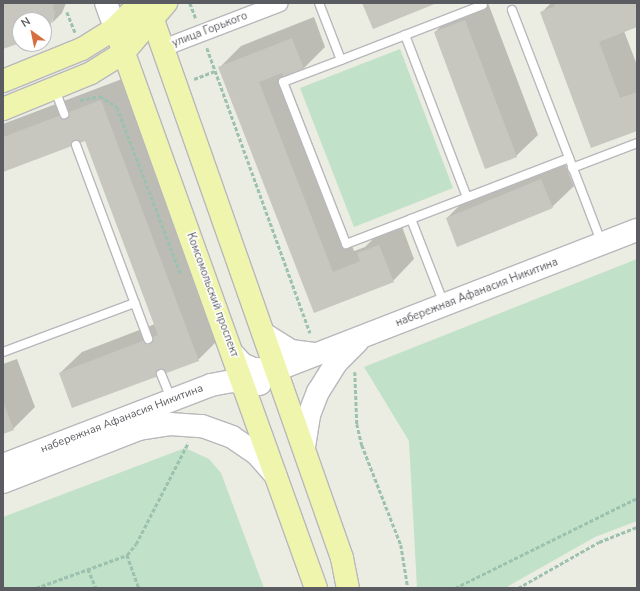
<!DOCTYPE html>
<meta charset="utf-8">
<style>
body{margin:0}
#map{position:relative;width:640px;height:591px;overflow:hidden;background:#ebece2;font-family:"Nunito Sans",sans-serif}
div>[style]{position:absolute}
.green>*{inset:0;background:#c1e1c9}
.shadow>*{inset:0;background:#0003}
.building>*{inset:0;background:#c7c6bf}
.path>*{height:2.5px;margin-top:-1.25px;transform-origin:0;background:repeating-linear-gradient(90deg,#9cc1af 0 4px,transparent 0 6px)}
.roads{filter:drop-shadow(1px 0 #b8b8bd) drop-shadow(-1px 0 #b8b8bd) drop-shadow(0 1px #b8b8bd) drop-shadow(0 -1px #b8b8bd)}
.lane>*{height:8px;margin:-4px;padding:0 4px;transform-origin:4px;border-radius:4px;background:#fff}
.street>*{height:16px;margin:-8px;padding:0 8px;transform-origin:8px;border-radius:8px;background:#fff}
.secondary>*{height:22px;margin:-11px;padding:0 11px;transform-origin:11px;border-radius:11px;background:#fff}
.primary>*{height:22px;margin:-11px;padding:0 11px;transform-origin:11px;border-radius:11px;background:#f0f5ae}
span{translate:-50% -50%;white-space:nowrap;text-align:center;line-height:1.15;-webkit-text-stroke:3px #fff;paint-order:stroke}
.street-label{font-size:11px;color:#5b5c61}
.frame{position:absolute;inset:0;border:4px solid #5b5c61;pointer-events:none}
.north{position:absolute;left:12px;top:12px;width:40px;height:40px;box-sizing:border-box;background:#fff;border:1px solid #bdbec0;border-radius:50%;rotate:327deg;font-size:11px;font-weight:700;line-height:16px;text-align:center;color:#5b5c61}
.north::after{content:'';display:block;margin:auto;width:14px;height:18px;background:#d56f3f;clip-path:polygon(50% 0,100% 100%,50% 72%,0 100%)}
</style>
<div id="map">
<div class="green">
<div style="clip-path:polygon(400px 49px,453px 188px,354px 227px,300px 88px)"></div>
<div style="clip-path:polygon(637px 259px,637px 521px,595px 537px,505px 588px,417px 588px,409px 441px,364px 367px)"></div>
<div style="clip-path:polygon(185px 448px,209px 459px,221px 473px,264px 588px,3px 588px,3px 517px)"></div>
</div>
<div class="shadow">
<div style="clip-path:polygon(3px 3px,66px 3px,62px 13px,52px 23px,55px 10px,50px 24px,44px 30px,44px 20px,20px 20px,20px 42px,3px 48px)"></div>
<div style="clip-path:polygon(478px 3px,488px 3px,538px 135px,516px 156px,435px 32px,456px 11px)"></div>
<div style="clip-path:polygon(551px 3px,637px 3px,637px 26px,624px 31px,637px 65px,637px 129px,541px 13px)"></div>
<div style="clip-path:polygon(314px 17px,325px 47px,304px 68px,286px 75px,354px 251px,365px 247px,380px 232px,401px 224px,414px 259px,393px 281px,315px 312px,220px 67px,241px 46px)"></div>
<div style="clip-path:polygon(122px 79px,220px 338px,198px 360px,60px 373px,82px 352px,155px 324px,86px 140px,3px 171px,3px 124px)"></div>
<div style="clip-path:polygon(563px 159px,574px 186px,552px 207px,447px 218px,468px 197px)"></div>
<div style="clip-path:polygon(17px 359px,35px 407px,13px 429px,3px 433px,3px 364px)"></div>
</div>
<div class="building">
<div style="clip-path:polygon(3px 3px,53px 3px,54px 15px,50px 27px,44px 31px,44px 20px,20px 20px,20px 43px,3px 49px)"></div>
<div style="clip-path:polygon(362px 3px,437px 3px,373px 29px)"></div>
<div style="clip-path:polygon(554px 3px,637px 3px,637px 27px,599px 42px,620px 98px,637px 92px,637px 131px,591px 148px,540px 12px,555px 6px)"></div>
<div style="clip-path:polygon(465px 20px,517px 157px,485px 169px,434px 32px)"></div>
<div style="clip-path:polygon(292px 38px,304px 69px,284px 77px,282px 73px,259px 82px,333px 272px,360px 261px,357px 253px,379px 245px,394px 282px,314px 313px,218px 67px)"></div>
<div style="clip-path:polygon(101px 100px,199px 361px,72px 408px,59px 373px,158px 335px,85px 141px,3px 172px,3px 137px)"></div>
<div style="clip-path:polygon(541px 179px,553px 208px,457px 247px,446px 218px)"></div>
<div style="clip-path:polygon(3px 401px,14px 430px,3px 434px)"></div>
</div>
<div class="path">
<div style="left:190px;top:3px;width:17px;rotate:69deg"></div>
<div style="left:67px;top:12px;width:22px;rotate:68deg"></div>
<div style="left:207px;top:48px;width:303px;rotate:70.1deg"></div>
<div style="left:194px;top:79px;width:22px;rotate:-21deg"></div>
<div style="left:80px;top:100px;width:20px;rotate:-11deg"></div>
<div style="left:100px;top:96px;width:20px;rotate:33deg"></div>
<div style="left:117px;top:107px;width:180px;rotate:69.1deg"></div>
<div style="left:355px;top:372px;width:52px;rotate:87.8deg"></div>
<div style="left:357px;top:424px;width:22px;rotate:77deg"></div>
<div style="left:362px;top:445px;width:107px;rotate:68.7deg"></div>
<div style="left:401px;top:545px;width:44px;rotate:80.8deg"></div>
<div style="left:127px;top:555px;width:14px;rotate:-51deg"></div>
<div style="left:136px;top:544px;width:114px;rotate:-62.8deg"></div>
<div style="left:88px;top:569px;width:21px;rotate:67deg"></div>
<div style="left:36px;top:588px;width:97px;rotate:-19.9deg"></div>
<div style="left:127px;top:555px;width:35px;rotate:70deg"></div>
<div style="left:455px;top:588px;width:203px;rotate:-26.3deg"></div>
<div style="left:518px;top:588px;width:93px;rotate:-29.6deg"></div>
<div style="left:599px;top:542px;width:41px;rotate:-21.5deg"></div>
</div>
<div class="roads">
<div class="lane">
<div style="left:319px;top:3px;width:61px;rotate:68.9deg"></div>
<div style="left:341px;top:60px;width:152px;rotate:-21.2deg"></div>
<div style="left:512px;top:10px;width:159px;rotate:68.9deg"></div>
<div style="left:405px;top:35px;width:173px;rotate:69.1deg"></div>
<div style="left:341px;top:60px;width:62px;rotate:159.2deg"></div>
<div style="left:283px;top:82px;width:174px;rotate:68.7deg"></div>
<div style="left:346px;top:244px;width:70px;rotate:-21deg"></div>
<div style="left:411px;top:219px;width:91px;rotate:68.8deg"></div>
<div style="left:55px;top:90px;width:26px;rotate:69deg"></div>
<div style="left:76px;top:145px;width:207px;rotate:69.6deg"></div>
<div style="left:572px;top:168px;width:70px;rotate:-21deg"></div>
<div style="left:411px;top:219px;width:169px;rotate:-21.1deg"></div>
<div style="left:569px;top:158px;width:92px;rotate:69deg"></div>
<div style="left:3px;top:352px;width:141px;rotate:-20.4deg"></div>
<div style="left:161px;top:374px;width:27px;rotate:68deg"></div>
</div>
<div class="street">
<div style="left:163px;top:48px;width:125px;rotate:-21deg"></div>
</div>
<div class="secondary">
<div style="left:106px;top:3px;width:27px;rotate:70deg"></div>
<div style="left:264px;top:334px;width:32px;rotate:32deg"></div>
<div style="left:291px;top:351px;width:25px;rotate:7deg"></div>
<div style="left:234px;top:355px;width:12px;rotate:48deg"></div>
<div style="left:242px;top:364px;width:12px;rotate:24deg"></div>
<div style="left:253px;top:369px;width:23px;rotate:2deg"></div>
<div style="left:276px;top:370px;width:387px;rotate:-21.2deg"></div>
<div style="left:304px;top:447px;width:32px;rotate:-81deg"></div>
<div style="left:309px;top:415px;width:25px;rotate:-69deg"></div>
<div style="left:318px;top:392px;width:34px;rotate:-58deg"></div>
<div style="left:336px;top:363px;width:30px;rotate:-45deg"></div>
<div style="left:3px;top:465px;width:223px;rotate:-21deg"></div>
<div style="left:211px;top:385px;width:20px;rotate:-11deg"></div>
<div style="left:231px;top:381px;width:29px;rotate:6deg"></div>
<div style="left:3px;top:482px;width:146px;rotate:-21.3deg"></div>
<div style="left:139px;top:429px;width:31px;rotate:-9deg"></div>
<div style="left:170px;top:424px;width:32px;rotate:4deg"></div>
<div style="left:202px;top:426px;width:32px;rotate:20deg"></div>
<div style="left:232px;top:437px;width:30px;rotate:34deg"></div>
<div style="left:257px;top:454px;width:28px;rotate:49deg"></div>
</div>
<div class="primary">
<div style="left:147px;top:3px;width:588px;rotate:70.64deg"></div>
<div style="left:342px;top:558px;width:31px;rotate:79deg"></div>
<div style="left:115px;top:28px;width:595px;rotate:70.26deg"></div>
<div style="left:3px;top:81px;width:85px;rotate:-22.1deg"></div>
<div style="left:82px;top:49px;width:39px;rotate:-32deg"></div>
<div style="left:115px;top:28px;width:35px;rotate:-45deg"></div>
<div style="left:3px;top:109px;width:95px;rotate:-22.2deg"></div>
<div style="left:91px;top:73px;width:39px;rotate:-32deg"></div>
<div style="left:124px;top:52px;width:65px;rotate:-49.4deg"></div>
</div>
</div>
<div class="street-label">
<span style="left:210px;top:30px;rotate:-21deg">улица Горького</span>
<span style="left:477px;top:293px;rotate:-21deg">набережная Афанасия Никитина</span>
<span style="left:212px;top:295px;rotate:70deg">Комсомольский проспект</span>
<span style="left:122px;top:419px;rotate:-21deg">набережная Афанасия Никитина</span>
</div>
<div class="frame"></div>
<div class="north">N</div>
</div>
